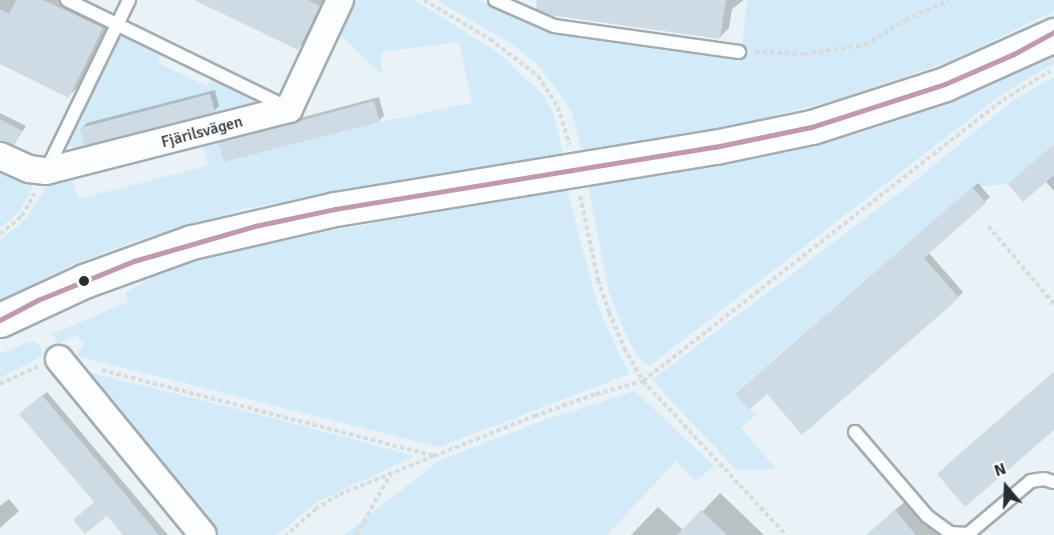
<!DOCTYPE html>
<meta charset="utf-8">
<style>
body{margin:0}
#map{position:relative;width:1054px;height:535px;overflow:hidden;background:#e9f2f6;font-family:Signika,sans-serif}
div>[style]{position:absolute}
.green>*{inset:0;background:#d3eaf8}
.shadow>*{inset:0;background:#0003}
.building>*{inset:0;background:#cedbe4}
.path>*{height:4px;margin-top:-2px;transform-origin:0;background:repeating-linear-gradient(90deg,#d8dbdc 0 4.5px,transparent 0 7.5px)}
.roads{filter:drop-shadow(2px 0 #a4acaf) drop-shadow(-2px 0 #a4acaf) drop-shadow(0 2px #a4acaf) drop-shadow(0 -2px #a4acaf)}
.service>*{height:12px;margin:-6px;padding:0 6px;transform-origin:6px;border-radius:6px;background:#fcfdfe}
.minor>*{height:26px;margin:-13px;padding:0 13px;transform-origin:13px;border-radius:13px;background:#fcfdfe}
.secondary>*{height:33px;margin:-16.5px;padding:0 16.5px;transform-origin:16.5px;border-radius:16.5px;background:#fcfdfe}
.bus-1>*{height:4.5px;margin:-2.25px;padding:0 2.25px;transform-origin:2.25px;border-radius:2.25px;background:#c298ad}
.dots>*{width:16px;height:16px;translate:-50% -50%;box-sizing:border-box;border:3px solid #fdfdfd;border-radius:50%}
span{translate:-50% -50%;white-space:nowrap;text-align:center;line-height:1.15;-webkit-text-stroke:4.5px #fdfdfd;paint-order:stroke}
.street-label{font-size:16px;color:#272e32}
.north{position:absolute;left:976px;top:457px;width:60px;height:60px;-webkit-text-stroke:4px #fdfdfd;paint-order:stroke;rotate:341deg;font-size:16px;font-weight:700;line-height:24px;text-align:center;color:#272e32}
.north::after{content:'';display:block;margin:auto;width:21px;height:27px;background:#272e32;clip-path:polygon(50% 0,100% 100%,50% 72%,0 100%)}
</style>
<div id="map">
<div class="green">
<div style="clip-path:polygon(350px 0,414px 0,500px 54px,545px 97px,554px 116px,563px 154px,243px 209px,130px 243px,72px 265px,0 301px,0 240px,26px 219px,50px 181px,72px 178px,78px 199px,208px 166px,203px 145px,218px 141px,224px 162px,380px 122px,472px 103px,459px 42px,381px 52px,382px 73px,379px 72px,336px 31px)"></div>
<div style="clip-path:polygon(436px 0,478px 0,548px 32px,741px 56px,747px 0,1054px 0,1054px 11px,953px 60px,840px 99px,729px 127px,582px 151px,571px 110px,541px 68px,512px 44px)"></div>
<div style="clip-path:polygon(123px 35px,162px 53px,158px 63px,207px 86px,212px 77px,251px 96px,256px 104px,216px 115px,210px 94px,80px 128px,86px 148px,76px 151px,68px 144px,67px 137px,115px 40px)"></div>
<div style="clip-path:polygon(1054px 53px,1054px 63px,1001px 95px,649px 366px,637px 357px,621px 324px,608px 288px,588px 186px,735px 161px,858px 134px,943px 104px)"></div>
<div style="clip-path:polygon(1054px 77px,1054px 144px,1008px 184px,972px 187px,735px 393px,756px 415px,741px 428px,776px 469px,736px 470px,652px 380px,911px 184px,1015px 99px)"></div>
<div style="clip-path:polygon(0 169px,34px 183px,20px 211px,0 228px)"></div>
<div style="clip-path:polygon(567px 189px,593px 289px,603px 319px,629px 374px,439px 447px,77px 356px,84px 344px,76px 335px,58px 344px,52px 334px,128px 302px,125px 293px,169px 268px,267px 242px)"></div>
<div style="clip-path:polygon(29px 342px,35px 342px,40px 346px,42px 356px,0 378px,0 354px)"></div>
<div style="clip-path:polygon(72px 368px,249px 412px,415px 456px,317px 502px,277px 535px,212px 535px)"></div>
<div style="clip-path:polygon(635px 391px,714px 466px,696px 481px,676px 461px,607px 535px,344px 535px,440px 460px,542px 421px)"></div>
</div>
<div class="shadow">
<div style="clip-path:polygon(0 0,74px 0,111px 18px,78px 87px,69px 96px,0 63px)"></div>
<div style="clip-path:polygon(198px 0,326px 0,308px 39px,298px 48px)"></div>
<div style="clip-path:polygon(575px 0,744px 0,732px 9px,729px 28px,720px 37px)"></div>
<div style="clip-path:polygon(215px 90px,219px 106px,214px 111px,82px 128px,87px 123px)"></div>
<div style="clip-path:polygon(379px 97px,384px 116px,379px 120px,220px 143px,225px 138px)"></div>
<div style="clip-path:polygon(0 113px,26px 126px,14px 144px,0 141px)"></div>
<div style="clip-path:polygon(1054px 146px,1054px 191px,1045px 181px)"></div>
<div style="clip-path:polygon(978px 183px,990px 197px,928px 252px,963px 292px,958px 297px,767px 392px,741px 389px)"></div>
<div style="clip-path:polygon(1054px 372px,1054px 428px,939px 474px,953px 460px)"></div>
<div style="clip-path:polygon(47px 392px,168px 535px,125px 535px,95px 502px,26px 409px)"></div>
<div style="clip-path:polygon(720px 493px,764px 535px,631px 535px,658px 507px,684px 531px)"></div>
<div style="clip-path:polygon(910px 497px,943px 535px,868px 535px,878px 525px)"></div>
<div style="clip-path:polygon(9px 499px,19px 511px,0 528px,0 506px)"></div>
</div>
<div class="building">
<div style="clip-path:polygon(16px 0,43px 0,103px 28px,69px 98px,0 64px,0 9px,9px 14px)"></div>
<div style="clip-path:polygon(194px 0,308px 0,320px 6px,298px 50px)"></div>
<div style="clip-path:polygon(537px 0,726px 0,720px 39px,549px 15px,536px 9px)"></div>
<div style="clip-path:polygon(210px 94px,215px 112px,85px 146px,80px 128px)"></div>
<div style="clip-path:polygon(374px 101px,380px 122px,224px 162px,218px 143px)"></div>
<div style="clip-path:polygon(0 119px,22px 131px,14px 146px,0 141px)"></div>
<div style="clip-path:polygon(1054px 144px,1054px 175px,1023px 202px,1008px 184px)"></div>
<div style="clip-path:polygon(972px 187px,986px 203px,924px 258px,959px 298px,802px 435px,767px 394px,749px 410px,735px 394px)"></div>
<div style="clip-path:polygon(1054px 372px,1054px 430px,965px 507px,937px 474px)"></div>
<div style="clip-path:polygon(42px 395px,79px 439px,159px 535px,123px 535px,107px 516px,85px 534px,73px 520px,94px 502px,19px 414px)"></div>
<div style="clip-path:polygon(701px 510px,727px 535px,677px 535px)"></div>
<div style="clip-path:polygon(895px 510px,916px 535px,866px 535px)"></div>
</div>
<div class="path">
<div style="left:424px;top:0;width:77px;rotate:30.6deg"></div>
<div style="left:490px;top:39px;width:61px;rotate:37.6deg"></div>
<div style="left:538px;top:76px;width:37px;rotate:57deg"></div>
<div style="left:558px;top:107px;width:39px;rotate:73deg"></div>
<div style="left:755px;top:52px;width:49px;rotate:2.3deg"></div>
<div style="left:804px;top:54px;width:62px;rotate:-8.4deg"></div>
<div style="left:865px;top:45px;width:48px;rotate:-31.4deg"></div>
<div style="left:906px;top:20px;width:47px;rotate:-24.9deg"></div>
<div style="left:580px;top:196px;width:86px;rotate:77.9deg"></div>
<div style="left:598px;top:280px;width:34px;rotate:71deg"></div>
<div style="left:609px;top:312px;width:39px;rotate:67deg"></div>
<div style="left:624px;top:348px;width:38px;rotate:60deg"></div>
<div style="left:643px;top:381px;width:210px;rotate:47.1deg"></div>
<div style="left:988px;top:226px;width:102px;rotate:49.8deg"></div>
<div style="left:0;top:234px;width:28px;rotate:-39deg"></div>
<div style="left:22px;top:216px;width:26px;rotate:-61deg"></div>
<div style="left:102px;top:370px;width:343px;rotate:14.5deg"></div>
<div style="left:434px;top:456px;width:104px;rotate:157.9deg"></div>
<div style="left:338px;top:495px;width:26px;rotate:148deg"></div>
<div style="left:316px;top:509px;width:40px;rotate:139deg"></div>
<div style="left:0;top:384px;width:41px;rotate:-24.7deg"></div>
<div style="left:434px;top:456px;width:108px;rotate:-21.8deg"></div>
<div style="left:534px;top:416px;width:66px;rotate:-19.5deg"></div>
<div style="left:596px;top:394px;width:49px;rotate:-15.5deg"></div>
<div style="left:643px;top:381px;width:457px;rotate:-38deg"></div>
<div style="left:1003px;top:100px;width:55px;rotate:-31.7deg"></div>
<div style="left:356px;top:535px;width:70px;rotate:-60.2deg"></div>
</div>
<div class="roads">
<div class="service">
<div style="left:67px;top:0;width:244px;rotate:26deg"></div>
<div style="left:495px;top:0;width:64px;rotate:23.8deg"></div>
<div style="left:554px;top:26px;width:187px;rotate:8deg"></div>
<div style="left:47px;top:169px;width:188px;rotate:-64.1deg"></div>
<div style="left:855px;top:432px;width:111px;rotate:49.4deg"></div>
<div style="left:927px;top:516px;width:29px;rotate:36deg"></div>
<div style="left:950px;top:533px;width:18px;rotate:3deg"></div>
<div style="left:968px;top:534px;width:82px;rotate:-40.1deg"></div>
<div style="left:1031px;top:481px;width:13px;rotate:-9deg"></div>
<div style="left:1044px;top:479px;width:10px;rotate:17deg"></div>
</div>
<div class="minor">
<div style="left:0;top:156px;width:32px;rotate:24deg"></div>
<div style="left:29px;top:169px;width:17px;rotate:7deg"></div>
<div style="left:46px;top:171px;width:251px;rotate:-14.3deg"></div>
<div style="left:289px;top:109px;width:120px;rotate:-64.9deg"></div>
<div style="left:59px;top:359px;width:227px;rotate:50.7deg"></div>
</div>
<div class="secondary">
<div style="left:0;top:320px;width:93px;rotate:-24.9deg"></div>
<div style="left:84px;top:281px;width:115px;rotate:-19.9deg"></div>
<div style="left:192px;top:242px;width:147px;rotate:-13deg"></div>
<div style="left:335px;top:209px;width:385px;rotate:-9.3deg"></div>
<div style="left:715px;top:147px;width:99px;rotate:-11.7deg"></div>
<div style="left:812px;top:127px;width:140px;rotate:-17.9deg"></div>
<div style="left:945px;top:84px;width:120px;rotate:-24.2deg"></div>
</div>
</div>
<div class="bus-1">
<div style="left:0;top:320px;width:43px;rotate:-27.8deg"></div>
<div style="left:38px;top:300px;width:104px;rotate:-22.1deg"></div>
<div style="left:134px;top:261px;width:126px;rotate:-16.1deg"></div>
<div style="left:255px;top:226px;width:82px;rotate:-12deg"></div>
<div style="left:335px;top:209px;width:385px;rotate:-9.3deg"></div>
<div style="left:715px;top:147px;width:99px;rotate:-11.7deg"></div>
<div style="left:812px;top:127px;width:140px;rotate:-17.9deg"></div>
<div style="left:945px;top:84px;width:75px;rotate:-23.5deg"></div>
<div style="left:1014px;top:54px;width:46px;rotate:-28.8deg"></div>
</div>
<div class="dots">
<div style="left:84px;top:281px;background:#272e32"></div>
</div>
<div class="street-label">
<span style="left:202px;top:132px;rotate:-15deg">Fjärilsvägen</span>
</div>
<div class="north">N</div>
</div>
